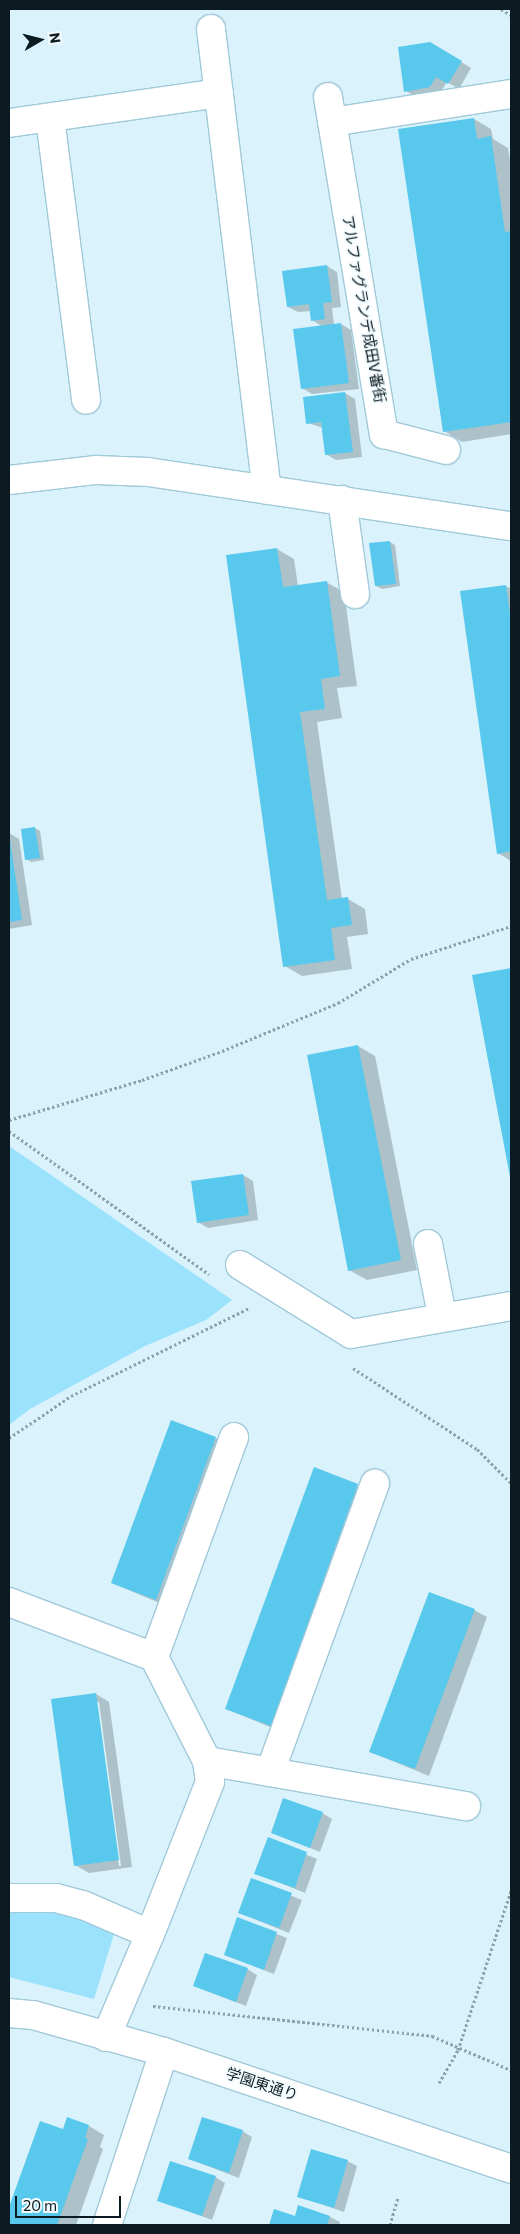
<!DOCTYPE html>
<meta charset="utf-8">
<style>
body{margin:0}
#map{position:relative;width:520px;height:2234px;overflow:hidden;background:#d9f2fb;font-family:Commissioner,"Noto Sans JP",sans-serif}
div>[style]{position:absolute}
.green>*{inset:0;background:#9be2fc}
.shadow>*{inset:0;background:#0003}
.building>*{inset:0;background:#58c8ec}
.path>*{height:3px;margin-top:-1.5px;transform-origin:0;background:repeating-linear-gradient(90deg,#8da3ab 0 2.5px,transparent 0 5px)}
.roads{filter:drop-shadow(1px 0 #a0c9d9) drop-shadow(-1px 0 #a0c9d9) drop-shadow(0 1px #a0c9d9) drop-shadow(0 -1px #a0c9d9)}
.minor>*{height:28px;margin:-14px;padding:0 14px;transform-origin:14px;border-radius:14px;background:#fff}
span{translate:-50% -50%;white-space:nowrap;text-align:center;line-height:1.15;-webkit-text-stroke:4px #f4fcff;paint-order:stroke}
.street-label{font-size:15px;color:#0b1b21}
.frame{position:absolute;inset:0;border:10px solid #0b1b21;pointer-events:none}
.north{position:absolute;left:15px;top:15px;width:50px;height:50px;-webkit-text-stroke:4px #f4fcff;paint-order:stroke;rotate:82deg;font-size:14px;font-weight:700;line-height:20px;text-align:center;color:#0b1b21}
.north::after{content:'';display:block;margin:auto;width:18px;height:22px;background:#0b1b21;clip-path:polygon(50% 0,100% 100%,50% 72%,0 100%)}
.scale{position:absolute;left:15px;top:2196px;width:106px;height:22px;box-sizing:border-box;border:2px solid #0b1b21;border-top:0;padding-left:6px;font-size:15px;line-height:18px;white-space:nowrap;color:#0b1b21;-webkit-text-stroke:4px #f4fcff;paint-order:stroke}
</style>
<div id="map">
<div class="green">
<div style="clip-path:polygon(9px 1146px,232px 1300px,206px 1320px,145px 1346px,30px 1409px,9px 1425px)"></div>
<div style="clip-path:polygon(69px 1910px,114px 1934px,94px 1999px,9px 1977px,9px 1912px)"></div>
</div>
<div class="shadow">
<div style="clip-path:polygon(430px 43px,471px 68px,459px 89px,447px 82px,440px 93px,416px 97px,406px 91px)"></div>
<div style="clip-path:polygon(474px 119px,491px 129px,493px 139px,508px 148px,511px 167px,511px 434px,462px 442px,444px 431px)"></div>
<div style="clip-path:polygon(327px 266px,337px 272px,341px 307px,332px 308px,334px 325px,341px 324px,351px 330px,359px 389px,312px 394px,302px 388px,323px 327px,312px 320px,311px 311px,298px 312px,288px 307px)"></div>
<div style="clip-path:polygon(345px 393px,355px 399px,362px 457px,336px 460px,326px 454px,323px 428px,308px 423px)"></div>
<div style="clip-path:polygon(390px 542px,395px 545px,400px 586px,382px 589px,376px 586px)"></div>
<div style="clip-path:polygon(277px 549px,294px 559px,298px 586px,326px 582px,344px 592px,357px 686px,337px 688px,342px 718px,317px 722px,342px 899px,348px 899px,365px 909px,368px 934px,347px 937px,352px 969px,302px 976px,285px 966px)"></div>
<div style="clip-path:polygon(506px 586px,511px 589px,511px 861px,498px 853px)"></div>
<div style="clip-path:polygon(35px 828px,40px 831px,44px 860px,31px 862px,26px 859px)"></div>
<div style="clip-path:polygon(9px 833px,19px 839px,32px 925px,9px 929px)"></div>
<div style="clip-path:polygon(511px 969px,511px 1175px,474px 976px)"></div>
<div style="clip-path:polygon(358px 1046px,375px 1056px,417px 1270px,367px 1280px,349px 1270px)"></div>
<div style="clip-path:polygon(243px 1175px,253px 1181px,258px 1220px,208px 1228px,198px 1222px)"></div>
<div style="clip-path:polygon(216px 1438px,229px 1446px,169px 1607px,112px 1583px)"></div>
<div style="clip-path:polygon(314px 1469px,371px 1492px,284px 1733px,227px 1709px)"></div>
<div style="clip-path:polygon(474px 1610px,487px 1617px,429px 1776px,371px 1752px)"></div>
<div style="clip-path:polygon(evenodd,96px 1694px,109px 1702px,132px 1867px,89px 1873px,75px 1865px,96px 1694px,96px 1702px,99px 1702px,121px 1866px,119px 1866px,96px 1702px)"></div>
<div style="clip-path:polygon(322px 1813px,332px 1819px,320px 1852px,272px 1833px)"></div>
<div style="clip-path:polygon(268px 1839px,317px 1859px,305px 1893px,256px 1873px)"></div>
<div style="clip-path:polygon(251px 1880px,302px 1900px,289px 1933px,239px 1913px)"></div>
<div style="clip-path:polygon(238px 1919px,287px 1938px,274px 1974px,225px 1955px)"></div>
<div style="clip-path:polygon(247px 1969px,257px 1975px,246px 2006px,194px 1986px)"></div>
<div style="clip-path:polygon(40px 2123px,64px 2131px,89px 2126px,104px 2135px,100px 2147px,103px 2149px,76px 2225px,9px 2225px,9px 2211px)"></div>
<div style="clip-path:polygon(242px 2131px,252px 2137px,239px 2178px,189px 2159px)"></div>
<div style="clip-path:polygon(347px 2161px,357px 2166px,344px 2212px,298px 2196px)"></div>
<div style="clip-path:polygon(215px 2177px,225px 2183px,212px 2220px,158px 2200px)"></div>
<div style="clip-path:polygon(299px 2207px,330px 2217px,340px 2222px,339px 2225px,270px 2225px,275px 2210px,296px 2217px)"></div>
</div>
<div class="building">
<div style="clip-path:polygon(430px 42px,462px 61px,448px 84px,436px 77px,430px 87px,404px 92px,398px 47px)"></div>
<div style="clip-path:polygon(474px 118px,477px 139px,491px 136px,505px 232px,511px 231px,511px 422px,443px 432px,398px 129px)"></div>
<div style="clip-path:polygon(327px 265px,332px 302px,323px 303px,325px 319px,311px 321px,309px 304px,287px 307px,282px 271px)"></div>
<div style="clip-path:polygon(341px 323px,349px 383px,301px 389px,293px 329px)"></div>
<div style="clip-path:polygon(345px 392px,353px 452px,325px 455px,321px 422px,306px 424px,303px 397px)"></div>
<div style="clip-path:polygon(390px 541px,396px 584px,375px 586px,369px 543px)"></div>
<div style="clip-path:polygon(277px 548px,283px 587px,327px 581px,340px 676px,321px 679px,325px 709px,300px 712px,327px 900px,348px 897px,352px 925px,331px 928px,335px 960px,283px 967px,226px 555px)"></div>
<div style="clip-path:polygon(506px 585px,511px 622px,511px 851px,497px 854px,460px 591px)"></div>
<div style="clip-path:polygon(35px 827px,40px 858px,25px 860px,21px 829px)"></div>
<div style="clip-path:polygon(9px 833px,22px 920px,9px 922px)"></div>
<div style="clip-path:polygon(511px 968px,511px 1177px,510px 1177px,472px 975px)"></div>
<div style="clip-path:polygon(358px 1045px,401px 1260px,348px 1271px,307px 1055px)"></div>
<div style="clip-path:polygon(243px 1174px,249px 1215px,197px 1223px,191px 1181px)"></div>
<div style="clip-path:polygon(171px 1420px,216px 1437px,156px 1600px,111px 1583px)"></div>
<div style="clip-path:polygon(314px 1467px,358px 1484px,271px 1726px,225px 1709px)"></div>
<div style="clip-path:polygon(429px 1592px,475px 1609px,415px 1769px,369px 1752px)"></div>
<div style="clip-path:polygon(96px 1693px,119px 1860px,74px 1866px,51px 1699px)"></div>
<div style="clip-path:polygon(283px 1798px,323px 1812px,310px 1848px,271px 1833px)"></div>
<div style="clip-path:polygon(268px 1837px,307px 1852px,295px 1888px,254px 1874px)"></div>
<div style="clip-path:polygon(251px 1878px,292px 1893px,279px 1928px,238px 1913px)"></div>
<div style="clip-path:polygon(237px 1917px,277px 1932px,264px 1970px,224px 1955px)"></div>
<div style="clip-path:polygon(205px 1953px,248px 1968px,236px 2002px,193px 1986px)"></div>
<div style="clip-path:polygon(67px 2117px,89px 2125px,85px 2138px,88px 2139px,57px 2225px,9px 2225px,9px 2207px,40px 2121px,63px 2129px)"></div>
<div style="clip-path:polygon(202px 2117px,243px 2130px,229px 2173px,188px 2159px)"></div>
<div style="clip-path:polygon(311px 2149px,348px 2160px,334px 2208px,297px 2197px)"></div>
<div style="clip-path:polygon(170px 2161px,216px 2176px,202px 2216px,157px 2201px)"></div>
<div style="clip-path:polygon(298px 2205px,330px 2216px,327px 2225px,269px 2225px,274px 2209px,295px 2216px)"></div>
</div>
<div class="path">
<div style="left:501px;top:9px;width:12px;rotate:31deg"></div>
<div style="left:9px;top:1120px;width:139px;rotate:-16.7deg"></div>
<div style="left:142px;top:1080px;width:85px;rotate:-19.9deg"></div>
<div style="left:222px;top:1051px;width:126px;rotate:-22.5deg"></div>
<div style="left:338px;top:1003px;width:85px;rotate:-31.1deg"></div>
<div style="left:411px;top:959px;width:105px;rotate:-18.3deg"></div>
<div style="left:9px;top:1131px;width:246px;rotate:35.6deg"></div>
<div style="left:353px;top:1368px;width:148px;rotate:33.2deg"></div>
<div style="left:477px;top:1449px;width:48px;rotate:45deg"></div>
<div style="left:9px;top:1438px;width:75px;rotate:-34.1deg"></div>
<div style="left:71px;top:1396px;width:199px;rotate:-26.3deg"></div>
<div style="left:153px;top:2006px;width:281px;rotate:6.1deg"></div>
<div style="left:432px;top:2036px;width:86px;rotate:23.3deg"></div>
<div style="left:439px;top:2083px;width:38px;rotate:-60deg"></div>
<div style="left:458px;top:2050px;width:168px;rotate:-71.6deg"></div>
<div style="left:390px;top:2225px;width:29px;rotate:-74deg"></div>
</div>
<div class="roads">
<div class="minor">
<div style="left:211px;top:29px;width:464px;rotate:83.1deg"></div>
<div style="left:328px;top:97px;width:342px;rotate:80.6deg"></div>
<div style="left:384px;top:434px;width:64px;rotate:14.5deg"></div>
<div style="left:50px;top:118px;width:284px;rotate:82.7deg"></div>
<div style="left:332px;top:122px;width:181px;rotate:-8.9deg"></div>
<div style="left:9px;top:123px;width:212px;rotate:-8.1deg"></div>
<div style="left:9px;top:480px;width:88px;rotate:-6.6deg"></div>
<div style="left:96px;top:470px;width:52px;rotate:2.2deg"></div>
<div style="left:148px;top:472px;width:367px;rotate:8.5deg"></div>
<div style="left:342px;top:500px;width:95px;rotate:82.1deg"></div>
<div style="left:428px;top:1244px;width:62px;rotate:78.9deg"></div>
<div style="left:240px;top:1265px;width:131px;rotate:31.9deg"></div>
<div style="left:351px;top:1334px;width:162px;rotate:-9.9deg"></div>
<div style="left:9px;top:1602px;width:155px;rotate:20.8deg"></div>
<div style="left:154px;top:1657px;width:117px;rotate:63deg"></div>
<div style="left:207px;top:1761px;width:21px;rotate:82deg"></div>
<div style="left:210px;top:1782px;width:163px;rotate:111.5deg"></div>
<div style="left:154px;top:1657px;width:234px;rotate:-70deg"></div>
<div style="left:207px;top:1761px;width:263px;rotate:9.9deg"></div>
<div style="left:270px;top:1772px;width:307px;rotate:-70deg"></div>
<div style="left:9px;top:1898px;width:47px"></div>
<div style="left:56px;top:1898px;width:28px;rotate:15deg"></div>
<div style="left:83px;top:1905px;width:73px;rotate:23.4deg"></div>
<div style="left:150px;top:1934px;width:112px;rotate:113.1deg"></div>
<div style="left:9px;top:2013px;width:24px;rotate:5deg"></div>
<div style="left:33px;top:2015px;width:136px;rotate:15.8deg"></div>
<div style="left:164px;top:2052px;width:366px;rotate:18.6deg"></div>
<div style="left:107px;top:2225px;width:182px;rotate:-71.8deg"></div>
</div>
</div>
<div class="street-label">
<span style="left:364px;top:309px;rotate:80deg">アルファグランデ成田V番街</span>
<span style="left:262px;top:2084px;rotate:18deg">学園東通り</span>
</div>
<div class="frame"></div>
<div class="north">N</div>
<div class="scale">20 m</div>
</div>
